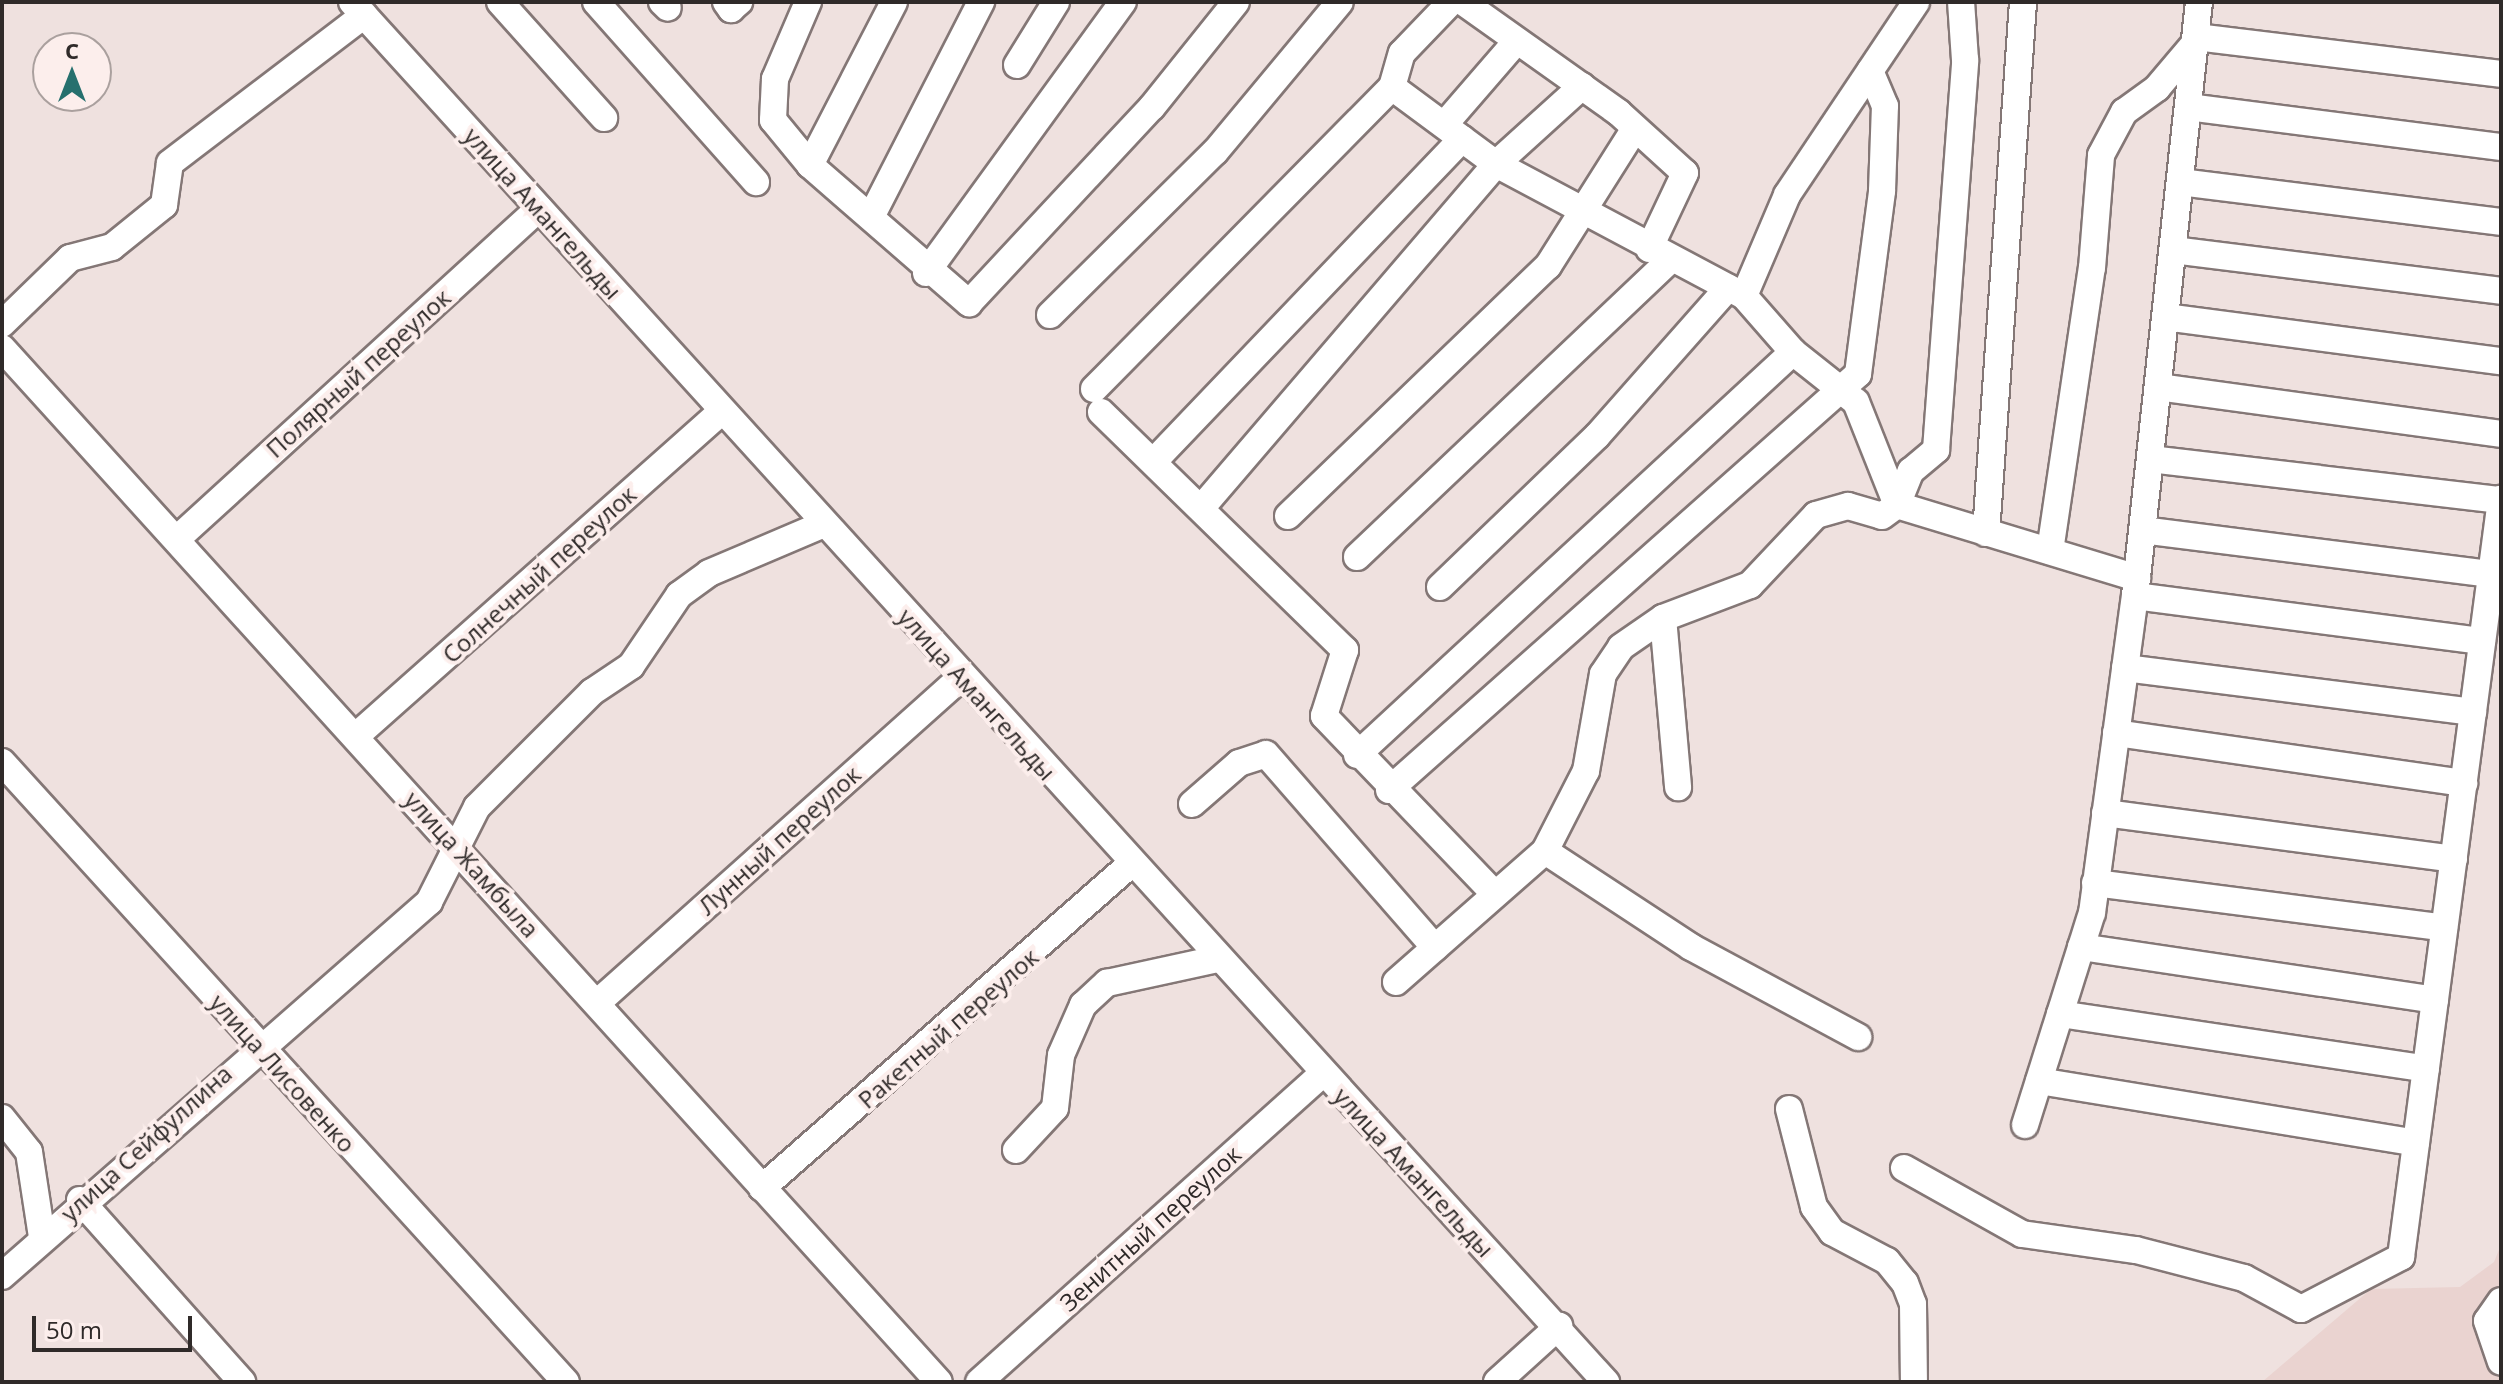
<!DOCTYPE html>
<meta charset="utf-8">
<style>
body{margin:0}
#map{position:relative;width:2503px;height:1384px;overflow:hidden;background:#efe1df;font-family:"Open Sans",sans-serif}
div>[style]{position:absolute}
.built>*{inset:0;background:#ead3d0}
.roads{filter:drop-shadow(2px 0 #847776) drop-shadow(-2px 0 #847776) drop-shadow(0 2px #847776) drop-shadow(0 -2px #847776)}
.minor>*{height:26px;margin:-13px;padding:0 13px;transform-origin:13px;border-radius:13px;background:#fff}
span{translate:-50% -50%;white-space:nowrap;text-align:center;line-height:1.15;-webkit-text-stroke:8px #fceeec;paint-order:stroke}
.street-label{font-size:24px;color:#2f2a29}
.frame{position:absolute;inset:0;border:4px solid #2f2a29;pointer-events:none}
.north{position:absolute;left:32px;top:32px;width:80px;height:80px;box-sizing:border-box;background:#fceeec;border:2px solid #aaa09e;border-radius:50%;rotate:0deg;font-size:22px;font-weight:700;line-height:32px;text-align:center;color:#2f2a29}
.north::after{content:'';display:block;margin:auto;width:28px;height:36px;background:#26706e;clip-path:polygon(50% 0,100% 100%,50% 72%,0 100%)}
.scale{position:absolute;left:32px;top:1316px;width:160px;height:36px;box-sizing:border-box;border:4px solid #2f2a29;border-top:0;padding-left:10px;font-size:24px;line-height:28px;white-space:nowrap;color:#2f2a29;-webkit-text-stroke:6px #fceeec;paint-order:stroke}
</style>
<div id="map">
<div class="built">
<div style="clip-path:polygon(2501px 1245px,2501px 1382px,2262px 1382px,2371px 1289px,2460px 1287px,2494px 1262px)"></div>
</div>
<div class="roads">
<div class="minor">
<div style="left:352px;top:2px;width:1865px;rotate:47.74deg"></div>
<div style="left:500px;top:2px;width:156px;rotate:48.1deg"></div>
<div style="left:596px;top:2px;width:241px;rotate:48.4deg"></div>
<div style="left:662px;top:2px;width:8px;rotate:45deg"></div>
<div style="left:726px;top:2px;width:9px;rotate:54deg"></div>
<div style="left:731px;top:9px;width:11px;rotate:-41deg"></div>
<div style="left:808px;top:2px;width:84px;rotate:113.2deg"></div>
<div style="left:775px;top:79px;width:41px;rotate:92.8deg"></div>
<div style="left:773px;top:120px;width:58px;rotate:50.6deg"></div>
<div style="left:810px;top:165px;width:211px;rotate:41deg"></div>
<div style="left:969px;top:303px;width:268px;rotate:-47deg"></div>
<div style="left:1152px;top:107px;width:134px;rotate:-51.3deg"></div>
<div style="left:1463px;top:2px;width:191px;rotate:35.4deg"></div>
<div style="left:1619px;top:113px;width:89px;rotate:42.3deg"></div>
<div style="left:1685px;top:173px;width:84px;rotate:115.3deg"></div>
<div style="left:2196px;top:37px;width:307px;rotate:6.9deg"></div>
<div style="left:1017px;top:65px;width:74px;rotate:-58.2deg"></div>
<div style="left:1392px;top:87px;width:35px;rotate:-74deg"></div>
<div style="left:1402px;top:53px;width:71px;rotate:-46.1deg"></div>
<div style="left:2188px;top:107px;width:316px;rotate:7.3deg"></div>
<div style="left:1444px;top:125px;width:110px;rotate:-49.1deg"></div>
<div style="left:810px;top:165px;width:183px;rotate:-62.7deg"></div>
<div style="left:2180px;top:182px;width:323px;rotate:7.1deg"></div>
<div style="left:871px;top:217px;width:242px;rotate:-62.9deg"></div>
<div style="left:2173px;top:250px;width:331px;rotate:7.1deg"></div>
<div style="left:926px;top:273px;width:335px;rotate:-54deg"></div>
<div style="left:1744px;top:296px;width:74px;rotate:48.8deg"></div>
<div style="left:1793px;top:352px;width:80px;rotate:38.4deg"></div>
<div style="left:1856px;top:402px;width:111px;rotate:68.3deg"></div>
<div style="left:1897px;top:505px;width:251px;rotate:16.9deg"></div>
<div style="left:1050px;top:315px;width:232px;rotate:-44.7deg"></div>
<div style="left:1215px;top:152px;width:195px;rotate:-50.2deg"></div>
<div style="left:2165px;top:317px;width:339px;rotate:7.5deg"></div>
<div style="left:2px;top:324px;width:95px;rotate:-44.1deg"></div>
<div style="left:70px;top:258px;width:43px;rotate:-14.7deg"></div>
<div style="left:112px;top:247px;width:67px;rotate:-38.9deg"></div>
<div style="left:164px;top:205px;width:42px;rotate:-81.9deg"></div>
<div style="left:170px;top:163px;width:244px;rotate:-37.3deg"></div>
<div style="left:2px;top:348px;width:1395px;rotate:47.82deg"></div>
<div style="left:2158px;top:387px;width:346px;rotate:7.8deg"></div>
<div style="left:1094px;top:389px;width:424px;rotate:-45.4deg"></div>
<div style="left:1392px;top:87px;width:129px;rotate:36.5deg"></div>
<div style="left:1496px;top:164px;width:281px;rotate:28deg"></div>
<div style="left:1744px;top:296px;width:110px;rotate:-66.9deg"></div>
<div style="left:1787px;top:195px;width:232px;rotate:-56.2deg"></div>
<div style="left:1101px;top:412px;width:341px;rotate:44.3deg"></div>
<div style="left:1345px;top:650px;width:69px;rotate:107.7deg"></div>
<div style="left:1324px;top:716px;width:245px;rotate:46.2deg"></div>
<div style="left:1156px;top:459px;width:443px;rotate:-46.3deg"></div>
<div style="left:2150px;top:459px;width:353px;rotate:6.7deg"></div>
<div style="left:1203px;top:506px;width:450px;rotate:-49.4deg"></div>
<div style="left:1496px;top:164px;width:116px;rotate:-42.2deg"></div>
<div style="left:1288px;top:516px;width:361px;rotate:-43.9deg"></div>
<div style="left:1548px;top:266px;width:161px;rotate:-57.7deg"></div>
<div style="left:2142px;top:530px;width:352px;rotate:7.2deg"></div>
<div style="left:1986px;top:533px;width:532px;rotate:-86.01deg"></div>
<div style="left:178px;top:538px;width:489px;rotate:-42.4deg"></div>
<div style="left:2050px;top:551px;width:286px;rotate:-81.6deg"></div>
<div style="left:2092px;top:268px;width:113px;rotate:-85.4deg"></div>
<div style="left:2101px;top:155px;width:49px;rotate:-61.9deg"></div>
<div style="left:2124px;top:112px;width:41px;rotate:-36deg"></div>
<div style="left:2157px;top:88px;width:59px;rotate:-49.8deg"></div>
<div style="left:1357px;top:557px;width:431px;rotate:-43.5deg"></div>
<div style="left:1440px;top:587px;width:218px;rotate:-43.9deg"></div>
<div style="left:1597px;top:436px;width:198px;rotate:-48.5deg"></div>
<div style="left:2135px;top:596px;width:350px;rotate:7.4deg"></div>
<div style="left:1663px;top:618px;width:170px;rotate:84.9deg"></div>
<div style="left:2125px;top:668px;width:351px;rotate:7.2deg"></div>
<div style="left:2116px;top:733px;width:352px;rotate:8.2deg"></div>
<div style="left:356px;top:736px;width:489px;rotate:-41.6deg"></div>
<div style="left:1357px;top:755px;width:594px;rotate:-42.75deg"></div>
<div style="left:2px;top:762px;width:838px;rotate:47.71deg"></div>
<div style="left:1389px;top:790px;width:627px;rotate:-41.57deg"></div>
<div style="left:1858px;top:374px;width:185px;rotate:-82.5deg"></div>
<div style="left:1882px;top:191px;width:85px;rotate:-88deg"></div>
<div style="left:1885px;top:106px;width:38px;rotate:-113deg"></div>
<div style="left:1192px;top:804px;width:62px;rotate:-41.1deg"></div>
<div style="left:1239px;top:763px;width:28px;rotate:-18deg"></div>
<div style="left:1266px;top:754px;width:257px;rotate:48.9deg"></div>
<div style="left:2105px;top:813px;width:352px;rotate:7.5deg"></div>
<div style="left:1545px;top:851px;width:175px;rotate:33.3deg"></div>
<div style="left:1691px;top:947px;width:190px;rotate:28.3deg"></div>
<div style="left:2095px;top:883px;width:352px;rotate:7.3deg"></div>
<div style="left:2081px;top:947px;width:358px;rotate:8.5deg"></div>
<div style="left:1396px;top:982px;width:198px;rotate:-41.3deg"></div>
<div style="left:1545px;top:851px;width:90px;rotate:-62.9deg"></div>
<div style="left:1586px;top:771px;width:98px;rotate:-80.1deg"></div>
<div style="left:1603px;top:674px;width:32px;rotate:-56deg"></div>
<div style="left:1621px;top:647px;width:51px;rotate:-34.6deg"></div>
<div style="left:1663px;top:618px;width:93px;rotate:-20.8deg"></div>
<div style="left:1750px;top:585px;width:96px;rotate:-46.7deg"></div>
<div style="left:1816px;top:515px;width:33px;rotate:-16deg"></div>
<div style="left:1848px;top:506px;width:35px;rotate:16deg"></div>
<div style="left:1882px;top:516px;width:19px;rotate:-36deg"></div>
<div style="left:1897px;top:505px;width:37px;rotate:-68deg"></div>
<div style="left:1911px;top:471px;width:33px;rotate:-40deg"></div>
<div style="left:1936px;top:450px;width:391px;rotate:-85.7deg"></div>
<div style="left:1965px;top:60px;width:58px;rotate:-93.9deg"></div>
<div style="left:597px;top:1003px;width:489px;rotate:-41.8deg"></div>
<div style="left:2060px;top:1014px;width:370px;rotate:8.5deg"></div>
<div style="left:2039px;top:1081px;width:382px;rotate:9.3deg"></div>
<div style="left:1789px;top:1109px;width:101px;rotate:75.7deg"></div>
<div style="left:1814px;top:1207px;width:31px;rotate:54deg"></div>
<div style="left:1832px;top:1232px;width:62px;rotate:27.8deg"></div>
<div style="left:1887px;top:1261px;width:28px;rotate:51deg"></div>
<div style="left:1905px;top:1283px;width:22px;rotate:69deg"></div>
<div style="left:1913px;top:1304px;width:78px;rotate:89.3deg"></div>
<div style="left:2px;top:1118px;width:43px;rotate:51.5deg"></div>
<div style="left:29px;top:1152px;width:86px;rotate:81.3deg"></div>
<div style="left:2025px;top:1125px;width:222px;rotate:-72.5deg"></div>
<div style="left:2092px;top:913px;width:320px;rotate:-82.3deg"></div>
<div style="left:2135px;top:596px;width:597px;rotate:-83.85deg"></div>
<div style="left:1016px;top:1150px;width:57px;rotate:-47.1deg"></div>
<div style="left:1055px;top:1108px;width:53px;rotate:-83.5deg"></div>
<div style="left:1061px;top:1055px;width:55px;rotate:-66.3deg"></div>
<div style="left:1083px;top:1005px;width:33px;rotate:-43deg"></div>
<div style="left:1107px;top:983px;width:113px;rotate:-12.3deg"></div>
<div style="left:1904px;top:1168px;width:135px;rotate:29.2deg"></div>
<div style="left:2022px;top:1234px;width:115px;rotate:8deg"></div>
<div style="left:2136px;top:1250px;width:112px;rotate:14.5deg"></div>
<div style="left:2244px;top:1278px;width:65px;rotate:28.5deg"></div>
<div style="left:2301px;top:1309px;width:113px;rotate:-27.5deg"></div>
<div style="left:2401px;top:1257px;width:765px;rotate:-82.48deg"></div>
<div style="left:762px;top:1188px;width:490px;rotate:-41.3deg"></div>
<div style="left:80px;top:1200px;width:244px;rotate:48.3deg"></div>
<div style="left:2px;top:1276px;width:568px;rotate:-41.21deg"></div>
<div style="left:429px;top:902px;width:106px;rotate:-63.2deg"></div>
<div style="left:477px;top:807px;width:163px;rotate:-45deg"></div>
<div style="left:592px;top:692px;width:47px;rotate:-33.7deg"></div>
<div style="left:631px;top:666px;width:86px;rotate:-55.9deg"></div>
<div style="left:679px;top:595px;width:37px;rotate:-36deg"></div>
<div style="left:709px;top:573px;width:125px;rotate:-23.1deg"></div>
<div style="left:2501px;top:1301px;width:24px;rotate:125deg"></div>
<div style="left:2487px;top:1321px;width:43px;rotate:71.1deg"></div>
<div style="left:979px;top:1382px;width:461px;rotate:-41.9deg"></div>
<div style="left:1497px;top:1382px;width:84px;rotate:-42.1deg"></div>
</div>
</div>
<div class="street-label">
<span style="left:543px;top:213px;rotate:48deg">улица Амангельды</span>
<span style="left:358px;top:373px;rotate:-42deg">Полярный переулок</span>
<span style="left:539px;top:574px;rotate:-42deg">Солнечный переулок</span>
<span style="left:977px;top:694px;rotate:48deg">улица Амангельды</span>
<span style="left:779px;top:840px;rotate:-42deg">Лунный переулок</span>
<span style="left:472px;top:864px;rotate:48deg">улица Жамбыла</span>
<span style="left:948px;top:1028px;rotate:-41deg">Ракетный переулок</span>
<span style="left:283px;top:1073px;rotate:48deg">улица Лисовенко</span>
<span style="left:146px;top:1143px;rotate:-42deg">улица Сейфуллина</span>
<span style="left:1414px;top:1172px;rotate:47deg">улица Амангельды</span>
<span style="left:1150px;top:1228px;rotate:-42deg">Зенитный переулок</span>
</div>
<div class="frame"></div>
<div class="north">С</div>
<div class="scale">50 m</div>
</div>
